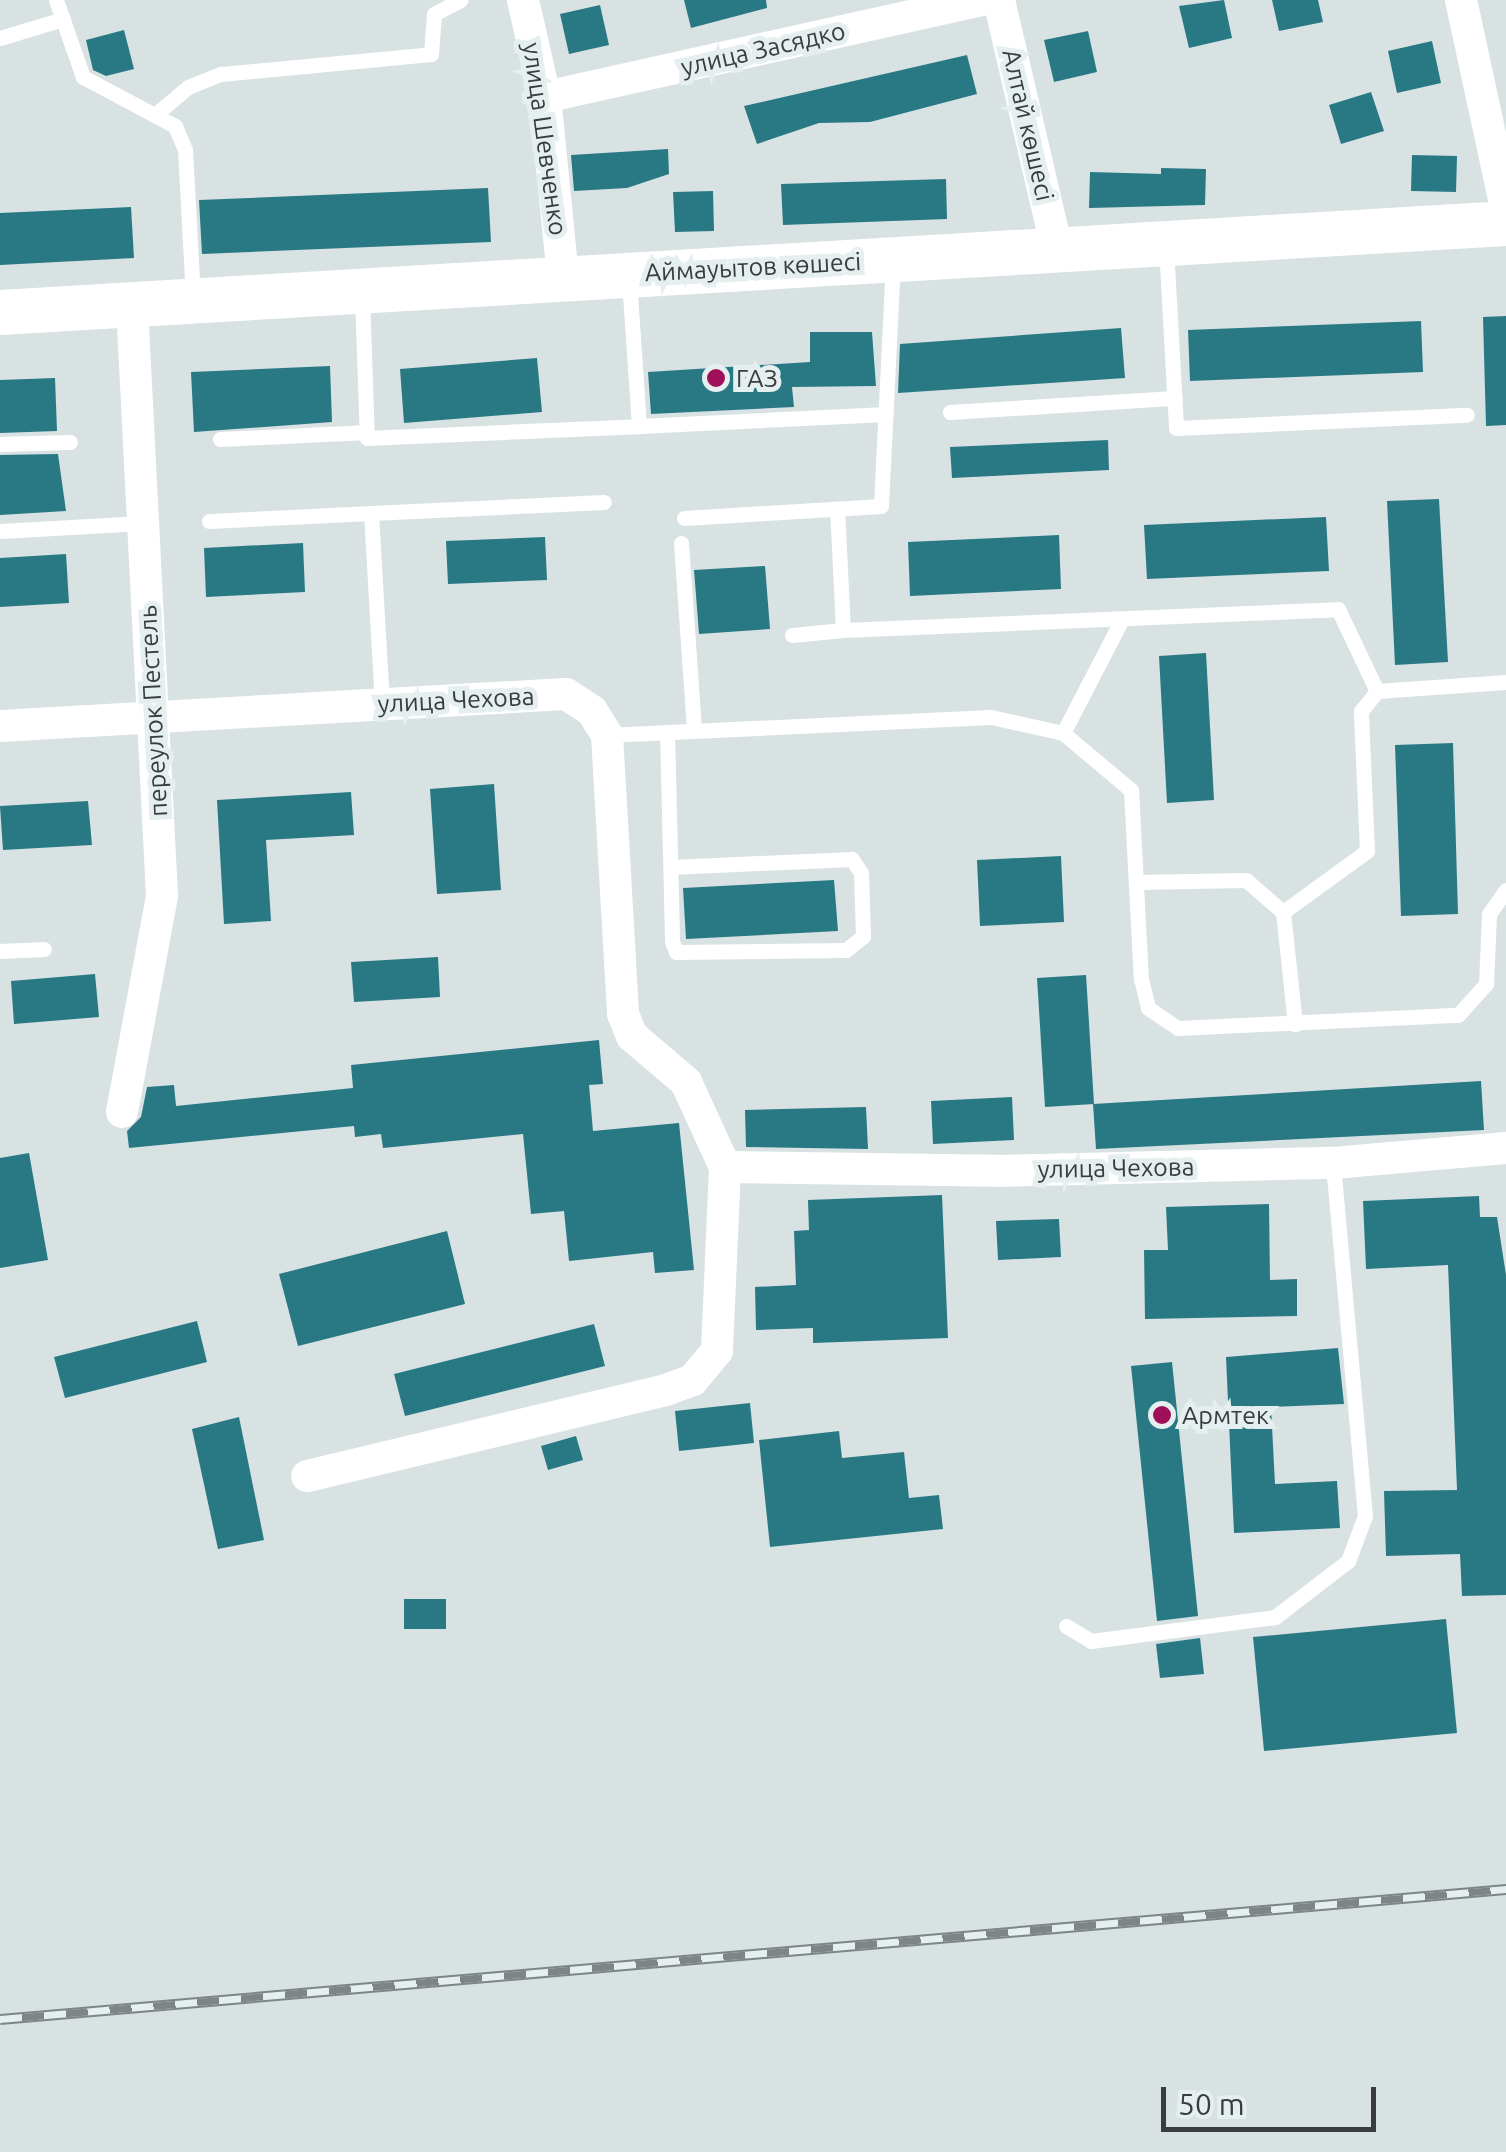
<!DOCTYPE html>
<meta charset="utf-8">
<style>
body{margin:0}
#map{position:relative;width:1506px;height:2152px;overflow:hidden;background:#d8e2e3;font-family:Ubuntu,sans-serif}
div>[style]{position:absolute}
.building>*{inset:0;background:#297985}
.lane>*{height:15px;margin:-7.5px;padding:0 7.5px;transform-origin:7.5px;border-radius:7.5px;background:#fff}
.street>*{height:32px;margin:-16px;padding:0 16px;transform-origin:16px;border-radius:16px;background:#fff}
.secondary>*{height:45px;margin:-22.5px;padding:0 22.5px;transform-origin:22.5px;border-radius:22.5px;background:#fff}
.rail>*{height:11px;margin-top:-5.5px;transform-origin:0;background:repeating-linear-gradient(90deg,#e5eff0 0 22px,#7e8585 0 44px);box-sizing:border-box;border-block:2px solid #7e8585}
.dots>*{width:28px;height:28px;translate:-50% -50%;box-sizing:border-box;border:5px solid #e5eff0;border-radius:50%}
span{translate:-50% -50%;white-space:nowrap;text-align:center;line-height:1.15;-webkit-text-stroke:10px #e5eff0;paint-order:stroke}
.street-label{font-size:25px;color:#393d3d}
.poi-label{font-size:25px;color:#393d3d}
.left{translate:0 -50%;text-align:left}
.scale{position:absolute;left:1161px;top:2087px;width:215px;height:45px;box-sizing:border-box;border:5px solid #393d3d;border-top:0;padding-left:12px;font-size:30px;line-height:35px;white-space:nowrap;color:#393d3d;-webkit-text-stroke:8px #e5eff0;paint-order:stroke}
</style>
<div id="map">
<div class="building">
<div style="clip-path:polygon(684px 0,766px 0,767px 8px,691px 28px)"></div>
<div style="clip-path:polygon(1224px 0,1232px 38px,1189px 48px,1179px 6px)"></div>
<div style="clip-path:polygon(1272px 0,1318px 0,1323px 22px,1279px 31px)"></div>
<div style="clip-path:polygon(600px 5px,609px 45px,569px 54px,560px 14px)"></div>
<div style="clip-path:polygon(124px 30px,134px 69px,106px 76px,93px 70px,86px 40px)"></div>
<div style="clip-path:polygon(1088px 31px,1097px 72px,1054px 82px,1044px 40px)"></div>
<div style="clip-path:polygon(1432px 41px,1441px 83px,1397px 93px,1388px 51px)"></div>
<div style="clip-path:polygon(967px 55px,977px 94px,870px 122px,819px 123px,757px 144px,744px 106px)"></div>
<div style="clip-path:polygon(1371px 92px,1384px 131px,1341px 144px,1329px 105px)"></div>
<div style="clip-path:polygon(668px 149px,669px 174px,627px 188px,574px 191px,571px 155px)"></div>
<div style="clip-path:polygon(1412px 155px,1457px 156px,1456px 192px,1411px 191px)"></div>
<div style="clip-path:polygon(1161px 168px,1206px 169px,1205px 205px,1089px 208px,1090px 172px,1161px 174px)"></div>
<div style="clip-path:polygon(946px 179px,947px 219px,783px 225px,781px 184px)"></div>
<div style="clip-path:polygon(488px 188px,491px 242px,202px 254px,199px 200px)"></div>
<div style="clip-path:polygon(713px 191px,714px 231px,675px 232px,673px 192px)"></div>
<div style="clip-path:polygon(131px 207px,134px 258px,0 265px,0 213px)"></div>
<div style="clip-path:polygon(1506px 316px,1506px 425px,1486px 426px,1483px 317px)"></div>
<div style="clip-path:polygon(1421px 321px,1423px 372px,1190px 381px,1188px 330px)"></div>
<div style="clip-path:polygon(1121px 328px,1125px 378px,898px 393px,900px 344px)"></div>
<div style="clip-path:polygon(810px 332px,872px 332px,876px 386px,792px 387px,794px 407px,651px 414px,648px 372px,810px 362px)"></div>
<div style="clip-path:polygon(537px 358px,542px 412px,404px 423px,400px 369px)"></div>
<div style="clip-path:polygon(330px 366px,332px 422px,194px 432px,191px 372px)"></div>
<div style="clip-path:polygon(55px 378px,57px 431px,0 433px,0 380px)"></div>
<div style="clip-path:polygon(1108px 440px,1109px 470px,952px 478px,950px 447px)"></div>
<div style="clip-path:polygon(58px 454px,66px 511px,0 515px,0 455px)"></div>
<div style="clip-path:polygon(1439px 499px,1448px 662px,1395px 665px,1387px 501px)"></div>
<div style="clip-path:polygon(1326px 517px,1329px 571px,1147px 579px,1144px 525px)"></div>
<div style="clip-path:polygon(1059px 535px,1061px 589px,910px 596px,908px 542px)"></div>
<div style="clip-path:polygon(545px 537px,547px 580px,448px 584px,446px 541px)"></div>
<div style="clip-path:polygon(303px 543px,305px 592px,206px 597px,204px 548px)"></div>
<div style="clip-path:polygon(66px 554px,69px 603px,0 607px,0 558px)"></div>
<div style="clip-path:polygon(765px 566px,770px 629px,699px 634px,694px 570px)"></div>
<div style="clip-path:polygon(1206px 653px,1214px 800px,1167px 803px,1159px 656px)"></div>
<div style="clip-path:polygon(1453px 743px,1458px 914px,1401px 916px,1395px 745px)"></div>
<div style="clip-path:polygon(494px 784px,501px 890px,437px 894px,430px 789px)"></div>
<div style="clip-path:polygon(351px 792px,354px 835px,266px 840px,271px 921px,224px 924px,217px 800px)"></div>
<div style="clip-path:polygon(88px 801px,92px 845px,3px 850px,0 806px)"></div>
<div style="clip-path:polygon(1061px 856px,1064px 922px,980px 926px,977px 860px)"></div>
<div style="clip-path:polygon(834px 880px,838px 931px,686px 939px,683px 888px)"></div>
<div style="clip-path:polygon(438px 957px,440px 997px,354px 1002px,351px 962px)"></div>
<div style="clip-path:polygon(95px 974px,99px 1017px,14px 1024px,11px 981px)"></div>
<div style="clip-path:polygon(1086px 975px,1094px 1104px,1045px 1107px,1037px 978px)"></div>
<div style="clip-path:polygon(599px 1040px,603px 1084px,589px 1085px,593px 1131px,679px 1123px,694px 1270px,655px 1273px,653px 1252px,569px 1261px,564px 1211px,531px 1214px,523px 1134px,383px 1148px,381px 1134px,355px 1137px,354px 1126px,129px 1148px,127px 1131px,141px 1117px,147px 1087px,174px 1085px,176px 1106px,353px 1088px,351px 1065px)"></div>
<div style="clip-path:polygon(1481px 1081px,1484px 1130px,1096px 1149px,1093px 1104px)"></div>
<div style="clip-path:polygon(1012px 1097px,1014px 1140px,933px 1144px,931px 1101px)"></div>
<div style="clip-path:polygon(866px 1107px,868px 1149px,746px 1147px,745px 1110px)"></div>
<div style="clip-path:polygon(29px 1153px,48px 1260px,0 1268px,0 1158px)"></div>
<div style="clip-path:polygon(942px 1195px,948px 1338px,813px 1343px,813px 1328px,756px 1330px,755px 1287px,796px 1285px,794px 1231px,809px 1230px,808px 1200px)"></div>
<div style="clip-path:polygon(1479px 1196px,1480px 1217px,1497px 1217px,1506px 1275px,1506px 1595px,1462px 1596px,1460px 1554px,1386px 1556px,1384px 1491px,1457px 1490px,1448px 1265px,1366px 1269px,1363px 1201px)"></div>
<div style="clip-path:polygon(1269px 1204px,1270px 1280px,1297px 1279px,1297px 1316px,1145px 1319px,1144px 1250px,1168px 1250px,1166px 1207px)"></div>
<div style="clip-path:polygon(1059px 1219px,1061px 1257px,998px 1260px,996px 1221px)"></div>
<div style="clip-path:polygon(447px 1231px,465px 1304px,298px 1346px,279px 1274px)"></div>
<div style="clip-path:polygon(197px 1321px,207px 1362px,65px 1398px,54px 1357px)"></div>
<div style="clip-path:polygon(594px 1324px,605px 1366px,405px 1416px,394px 1374px)"></div>
<div style="clip-path:polygon(1338px 1348px,1344px 1404px,1271px 1407px,1275px 1484px,1337px 1481px,1340px 1528px,1234px 1533px,1226px 1357px)"></div>
<div style="clip-path:polygon(1172px 1362px,1198px 1616px,1157px 1621px,1131px 1366px)"></div>
<div style="clip-path:polygon(750px 1403px,754px 1443px,679px 1451px,675px 1411px)"></div>
<div style="clip-path:polygon(239px 1417px,264px 1540px,218px 1549px,192px 1429px)"></div>
<div style="clip-path:polygon(839px 1431px,842px 1458px,904px 1452px,909px 1498px,939px 1495px,943px 1529px,770px 1547px,759px 1440px)"></div>
<div style="clip-path:polygon(576px 1436px,583px 1460px,548px 1470px,541px 1446px)"></div>
<div style="clip-path:polygon(404px 1599px,446px 1599px,446px 1629px,404px 1629px)"></div>
<div style="clip-path:polygon(1446px 1619px,1457px 1733px,1264px 1751px,1253px 1637px)"></div>
<div style="clip-path:polygon(1200px 1638px,1204px 1674px,1160px 1678px,1156px 1644px)"></div>
</div>
<div class="lane">
<div style="left:56px;top:0;width:82px;rotate:70.7deg"></div>
<div style="left:83px;top:77px;width:104px;rotate:28deg"></div>
<div style="left:175px;top:126px;width:26px;rotate:67deg"></div>
<div style="left:185px;top:150px;width:147px;rotate:86.9deg"></div>
<div style="left:0;top:38px;width:66px;rotate:-16.8deg"></div>
<div style="left:156px;top:114px;width:42px;rotate:-40.2deg"></div>
<div style="left:188px;top:87px;width:35px;rotate:-22deg"></div>
<div style="left:221px;top:74px;width:211px;rotate:-5.4deg"></div>
<div style="left:431px;top:54px;width:40px;rotate:-85.7deg"></div>
<div style="left:434px;top:14px;width:30px;rotate:-28deg"></div>
<div style="left:1166px;top:247px;width:181px;rotate:86.8deg"></div>
<div style="left:1176px;top:428px;width:291px;rotate:-2.6deg"></div>
<div style="left:362px;top:297px;width:141px;rotate:88deg"></div>
<div style="left:367px;top:438px;width:272px;rotate:-2.5deg"></div>
<div style="left:639px;top:426px;width:148px;rotate:-93.9deg"></div>
<div style="left:950px;top:412px;width:225px;rotate:-3.6deg"></div>
<div style="left:639px;top:426px;width:247px;rotate:-2.8deg"></div>
<div style="left:220px;top:439px;width:147px;rotate:-2.7deg"></div>
<div style="left:0;top:444px;width:70px;rotate:-1.6deg"></div>
<div style="left:371px;top:513px;width:233px;rotate:-2.7deg"></div>
<div style="left:684px;top:518px;width:197px;rotate:-3.5deg"></div>
<div style="left:881px;top:506px;width:243px;rotate:-87.2deg"></div>
<div style="left:209px;top:521px;width:162px;rotate:-2.8deg"></div>
<div style="left:371px;top:513px;width:191px;rotate:86.7deg"></div>
<div style="left:0;top:531px;width:142px;rotate:-3.2deg"></div>
<div style="left:681px;top:543px;width:188px;rotate:86deg"></div>
<div style="left:843px;top:630px;width:495px;rotate:-2.4deg"></div>
<div style="left:1338px;top:609px;width:91px;rotate:64.6deg"></div>
<div style="left:1377px;top:691px;width:129px;rotate:-4deg"></div>
<div style="left:792px;top:635px;width:51px;rotate:-5.6deg"></div>
<div style="left:843px;top:630px;width:121px;rotate:-92.8deg"></div>
<div style="left:667px;top:732px;width:209px;rotate:88.6deg"></div>
<div style="left:672px;top:941px;width:12px;rotate:70deg"></div>
<div style="left:676px;top:952px;width:170px;rotate:-0.7deg"></div>
<div style="left:846px;top:950px;width:22px;rotate:-39deg"></div>
<div style="left:863px;top:936px;width:63px;rotate:-91.8deg"></div>
<div style="left:861px;top:873px;width:17px;rotate:-123deg"></div>
<div style="left:852px;top:859px;width:181px;rotate:177.5deg"></div>
<div style="left:1063px;top:733px;width:128px;rotate:-62.6deg"></div>
<div style="left:607px;top:735px;width:384px;rotate:-2.7deg"></div>
<div style="left:991px;top:717px;width:74px;rotate:12.5deg"></div>
<div style="left:1063px;top:733px;width:89px;rotate:40deg"></div>
<div style="left:1131px;top:790px;width:189px;rotate:87deg"></div>
<div style="left:1141px;top:979px;width:30px;rotate:76deg"></div>
<div style="left:1148px;top:1008px;width:36px;rotate:34deg"></div>
<div style="left:1178px;top:1028px;width:280px;rotate:-2.7deg"></div>
<div style="left:1458px;top:1015px;width:42px;rotate:-47.9deg"></div>
<div style="left:1486px;top:984px;width:70px;rotate:-87.5deg"></div>
<div style="left:1489px;top:914px;width:29px;rotate:-55deg"></div>
<div style="left:1137px;top:882px;width:109px;rotate:-1.1deg"></div>
<div style="left:1246px;top:880px;width:49px;rotate:40.9deg"></div>
<div style="left:1283px;top:912px;width:104px;rotate:-36deg"></div>
<div style="left:1367px;top:851px;width:140px;rotate:-92.5deg"></div>
<div style="left:1361px;top:711px;width:26px;rotate:-51deg"></div>
<div style="left:1283px;top:912px;width:113px;rotate:83.9deg"></div>
<div style="left:0;top:951px;width:44px;rotate:-2.6deg"></div>
<div style="left:1066px;top:1626px;width:29px;rotate:31deg"></div>
<div style="left:1091px;top:1641px;width:186px;rotate:-7.4deg"></div>
<div style="left:1275px;top:1617px;width:92px;rotate:-37.5deg"></div>
<div style="left:1348px;top:1561px;width:48px;rotate:-69.3deg"></div>
<div style="left:1365px;top:1516px;width:354px;rotate:-95.2deg"></div>
</div>
<div class="street">
<div style="left:523px;top:0;width:99px;rotate:77.2deg"></div>
<div style="left:545px;top:97px;width:182px;rotate:84.3deg"></div>
<div style="left:999px;top:0;width:256px;rotate:76.9deg"></div>
<div style="left:1461px;top:0;width:214px;rotate:77.8deg"></div>
<div style="left:545px;top:97px;width:447px;rotate:-12.5deg"></div>
<div style="left:0;top:726px;width:567px;rotate:-3.24deg"></div>
<div style="left:566px;top:694px;width:31px;rotate:33deg"></div>
<div style="left:592px;top:711px;width:28px;rotate:58deg"></div>
<div style="left:607px;top:735px;width:279px;rotate:86.7deg"></div>
<div style="left:623px;top:1014px;width:24px;rotate:68deg"></div>
<div style="left:632px;top:1036px;width:71px;rotate:40.4deg"></div>
<div style="left:686px;top:1082px;width:94px;rotate:65.4deg"></div>
<div style="left:725px;top:1167px;width:184px;rotate:92.5deg"></div>
<div style="left:717px;top:1351px;width:38px;rotate:130deg"></div>
<div style="left:693px;top:1380px;width:29px;rotate:160deg"></div>
<div style="left:666px;top:1390px;width:369px;rotate:166.5deg"></div>
<div style="left:122px;top:1112px;width:220px;rotate:-79.5deg"></div>
<div style="left:162px;top:896px;width:592px;rotate:-92.91deg"></div>
<div style="left:725px;top:1167px;width:273px;rotate:0.8deg"></div>
<div style="left:998px;top:1171px;width:335px;rotate:-1.4deg"></div>
<div style="left:1333px;top:1163px;width:174px;rotate:-5deg"></div>
</div>
<div class="secondary">
<div style="left:0;top:312px;width:1509px;rotate:-3.38deg"></div>
</div>
<div class="rail">
<div style="left:0;top:2019px;width:1512px;rotate:-4.93deg"></div>
</div>
<div class="dots">
<div style="left:716px;top:378px;background:#a01058"></div>
<div style="left:1162px;top:1415px;background:#a01058"></div>
</div>
<div class="street-label">
<span style="left:763px;top:49px;rotate:-13deg">улица Засядко</span>
<span style="left:1028px;top:125px;rotate:77deg">Алтай көшесі</span>
<span style="left:545px;top:139px;rotate:82deg">улица Шевченко</span>
<span style="left:753px;top:267px;rotate:-3deg">Аймауытов көшесі</span>
<span style="left:456px;top:700px;rotate:-3deg">улица Чехова</span>
<span style="left:153px;top:711px;rotate:-93deg">переулок Пестель</span>
<span style="left:1116px;top:1168px;rotate:-1deg">улица Чехова</span>
</div>
<div class="poi-label">
<span class="left" style="left:736px;top:378px">ГАЗ</span>
<span class="left" style="left:1182px;top:1415px">Армтек</span>
</div>
<div class="scale">50 m</div>
</div>
